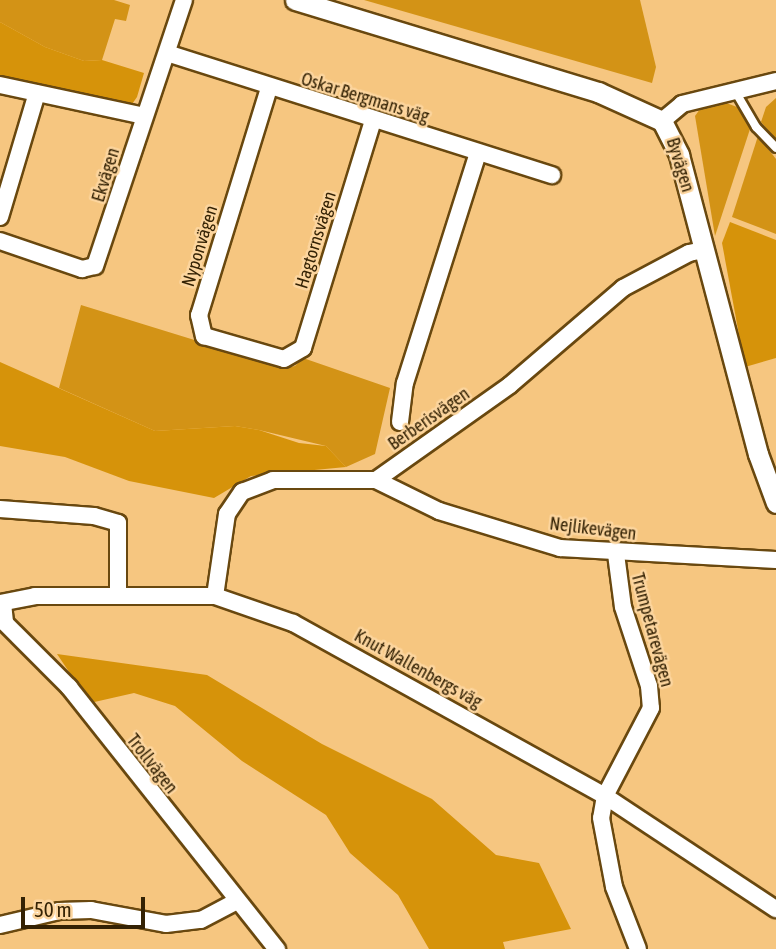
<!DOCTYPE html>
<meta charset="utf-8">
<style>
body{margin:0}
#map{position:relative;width:776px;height:949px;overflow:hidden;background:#f6c680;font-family:"Asap Condensed",sans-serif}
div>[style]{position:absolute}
.green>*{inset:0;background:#d39316}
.forest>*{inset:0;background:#d6930a}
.roads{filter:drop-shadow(2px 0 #69480f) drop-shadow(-2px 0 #69480f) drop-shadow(0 2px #69480f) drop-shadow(0 -2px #69480f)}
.service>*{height:8px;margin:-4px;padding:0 4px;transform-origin:4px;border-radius:4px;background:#fff}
.minor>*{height:16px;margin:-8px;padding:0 8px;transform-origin:8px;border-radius:8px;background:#fff}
.tertiary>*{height:19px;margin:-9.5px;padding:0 9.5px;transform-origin:9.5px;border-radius:9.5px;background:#fff}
span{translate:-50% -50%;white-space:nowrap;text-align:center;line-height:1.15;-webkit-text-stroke:5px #fcd59e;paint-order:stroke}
.street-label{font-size:18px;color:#342204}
.scale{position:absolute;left:21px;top:897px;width:124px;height:32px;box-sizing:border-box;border:4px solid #342204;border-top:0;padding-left:9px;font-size:21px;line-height:24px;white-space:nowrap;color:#342204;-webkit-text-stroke:5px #fcd59e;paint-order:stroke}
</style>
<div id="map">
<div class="green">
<div style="clip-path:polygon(0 0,114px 0,130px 5px,126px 21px,115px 19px,102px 60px,84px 61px,45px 47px,0 22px)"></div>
<div style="clip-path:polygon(364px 0,640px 0,656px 67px,652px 83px)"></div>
<div style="clip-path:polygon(776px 98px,776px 139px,761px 122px,766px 107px)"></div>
<div style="clip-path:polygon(721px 101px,737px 107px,751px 126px,715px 236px,695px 116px,700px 109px)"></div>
<div style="clip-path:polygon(758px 136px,776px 159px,776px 234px,732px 217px)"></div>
<div style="clip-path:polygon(81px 305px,285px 368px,295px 366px,303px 358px,390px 388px,375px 454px,346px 467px,326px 446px,259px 430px,235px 426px,155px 431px,59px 388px)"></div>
</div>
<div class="forest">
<div style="clip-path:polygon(0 22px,45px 47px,84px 61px,102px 60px,144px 73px,137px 97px,130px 107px,0 78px)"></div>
<div style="clip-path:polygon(730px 222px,776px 240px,776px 358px,745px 367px,722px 243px)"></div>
<div style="clip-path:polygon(0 362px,155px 431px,235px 426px,259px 430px,299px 443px,326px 446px,346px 467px,251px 476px,214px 498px,129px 481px,65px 457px,0 446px)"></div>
<div style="clip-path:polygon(57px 654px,207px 675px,322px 744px,432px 799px,496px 855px,539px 863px,571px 929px,503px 942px,505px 949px,429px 949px,398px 895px,350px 853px,326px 815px,242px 761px,175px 706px,134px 693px,90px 703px)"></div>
</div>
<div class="roads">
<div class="service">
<div style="left:735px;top:91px;width:42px;rotate:59.7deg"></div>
<div style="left:756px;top:127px;width:29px;rotate:46deg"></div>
</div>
<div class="minor">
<div style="left:167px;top:53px;width:404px;rotate:17.6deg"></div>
<div style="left:0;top:85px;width:147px;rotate:12.1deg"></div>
<div style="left:269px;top:88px;width:238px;rotate:107.1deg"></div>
<div style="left:199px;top:315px;width:22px;rotate:77deg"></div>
<div style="left:204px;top:336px;width:83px;rotate:16deg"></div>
<div style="left:284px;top:359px;width:22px;rotate:-30deg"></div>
<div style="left:303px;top:348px;width:238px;rotate:-72.9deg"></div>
<div style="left:662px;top:121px;width:26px;rotate:-40deg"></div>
<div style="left:682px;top:104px;width:97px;rotate:-13.7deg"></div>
<div style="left:0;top:217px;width:129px;rotate:-73.4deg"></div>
<div style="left:0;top:241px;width:87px;rotate:18.9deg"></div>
<div style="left:82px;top:269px;width:13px;rotate:-13deg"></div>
<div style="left:95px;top:266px;width:280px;rotate:-71.5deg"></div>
<div style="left:400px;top:422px;width:39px;rotate:-83deg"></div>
<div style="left:405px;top:383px;width:241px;rotate:-72.4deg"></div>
<div style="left:376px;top:480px;width:70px;rotate:26.2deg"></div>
<div style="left:439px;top:511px;width:127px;rotate:17deg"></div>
<div style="left:560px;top:548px;width:216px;rotate:3.2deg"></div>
<div style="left:0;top:509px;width:94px;rotate:4.3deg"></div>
<div style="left:94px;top:516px;width:25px;rotate:16deg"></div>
<div style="left:118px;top:523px;width:73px;rotate:90deg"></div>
<div style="left:616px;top:554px;width:53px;rotate:82.5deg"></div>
<div style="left:623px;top:607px;width:83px;rotate:71.8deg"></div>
<div style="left:649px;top:686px;width:22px;rotate:85deg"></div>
<div style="left:651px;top:708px;width:99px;rotate:117.6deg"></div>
<div style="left:605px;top:796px;width:22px;rotate:100deg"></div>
<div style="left:601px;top:818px;width:70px;rotate:79.3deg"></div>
<div style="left:614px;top:887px;width:66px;rotate:68.8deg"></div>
<div style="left:215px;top:596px;width:83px;rotate:-81.7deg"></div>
<div style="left:227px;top:514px;width:27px;rotate:-56deg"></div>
<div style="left:242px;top:492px;width:33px;rotate:-21deg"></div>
<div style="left:273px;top:480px;width:103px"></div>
<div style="left:376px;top:480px;width:164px;rotate:-35.3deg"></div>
<div style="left:510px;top:385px;width:149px;rotate:-40.6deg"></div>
<div style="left:623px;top:288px;width:75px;rotate:-27.9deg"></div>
<div style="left:689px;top:253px;width:14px;rotate:-12deg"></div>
<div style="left:0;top:603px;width:36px;rotate:-11deg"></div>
<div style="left:35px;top:596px;width:180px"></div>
<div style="left:215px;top:596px;width:83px;rotate:19.1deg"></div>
<div style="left:293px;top:623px;width:357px;rotate:29deg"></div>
<div style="left:605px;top:796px;width:205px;rotate:33.5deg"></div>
<div style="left:3px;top:603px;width:20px;rotate:84deg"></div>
<div style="left:5px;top:623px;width:91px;rotate:45deg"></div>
<div style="left:69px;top:687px;width:335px;rotate:51.6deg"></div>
<div style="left:0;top:925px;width:61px;rotate:-13.3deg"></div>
<div style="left:59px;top:911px;width:32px;rotate:-2deg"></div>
<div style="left:91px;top:910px;width:76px;rotate:10.6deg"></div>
<div style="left:166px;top:924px;width:35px;rotate:-7deg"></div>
<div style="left:201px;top:920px;width:41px;rotate:-27.8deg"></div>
</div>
<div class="tertiary">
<div style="left:295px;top:0;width:317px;rotate:16.9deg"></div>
<div style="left:598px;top:92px;width:70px;rotate:24.4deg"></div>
<div style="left:662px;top:121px;width:38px;rotate:63deg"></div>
<div style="left:679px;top:155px;width:309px;rotate:75.2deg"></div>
<div style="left:758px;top:454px;width:52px;rotate:69.8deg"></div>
</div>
</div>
<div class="street-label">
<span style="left:365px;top:98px;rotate:17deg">Oskar Bergmans väg</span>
<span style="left:680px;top:165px;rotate:73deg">Byvägen</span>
<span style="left:106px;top:175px;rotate:-73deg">Ekvägen</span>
<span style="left:316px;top:240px;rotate:-73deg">Hagtornsvägen</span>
<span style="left:200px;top:246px;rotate:-73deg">Nyponvägen</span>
<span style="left:429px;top:419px;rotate:-35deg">Berberisvägen</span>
<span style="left:593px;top:529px;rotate:7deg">Nejlikevägen</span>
<span style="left:652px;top:630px;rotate:75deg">Trumpetarevägen</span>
<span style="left:418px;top:669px;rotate:29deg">Knut Wallenbergs väg</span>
<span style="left:152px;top:764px;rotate:52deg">Trollvägen</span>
</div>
<div class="scale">50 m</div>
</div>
